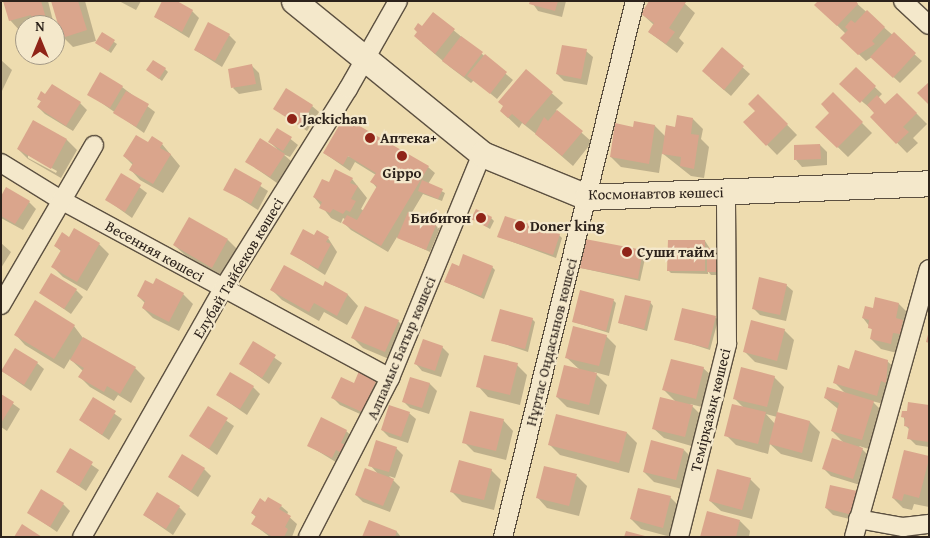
<!DOCTYPE html>
<meta charset="utf-8">
<style>
body{margin:0}
#map{position:relative;width:930px;height:538px;overflow:hidden;background:#eedcaf;font-family:"Gentium Book Plus",serif}
div>[style]{position:absolute}
.shadow>*{inset:0;background:#0003}
.building>*{inset:0;background:#daa58c}
.roads{filter:drop-shadow(1px 0 #5c5040) drop-shadow(-1px 0 #5c5040) drop-shadow(0 1px #5c5040) drop-shadow(0 -1px #5c5040)}
.street>*{height:18px;margin:-9px;padding:0 9px;transform-origin:9px;border-radius:9px;background:#f4e8cb}
.secondary>*{height:25px;margin:-12.5px;padding:0 12.5px;transform-origin:12.5px;border-radius:12.5px;background:#f4e8cb}
.dots>*{width:14px;height:14px;translate:-50% -50%;box-sizing:border-box;border:2px solid #f4e8cb;border-radius:50%}
span{translate:-50% -50%;white-space:nowrap;text-align:center;line-height:1.15;-webkit-text-stroke:4.5px #f4e8cb;paint-order:stroke}
.poi-label{font-size:15px;color:#2c221b;font-weight:700}
.left{translate:0 -50%;text-align:left}
.right{translate:-100% -50%;text-align:right}
.street-label{font-size:15px;color:#2c221b}
.frame{position:absolute;inset:0;border:2px solid #2c221b;pointer-events:none}
.north{position:absolute;left:15px;top:15px;width:50px;height:50px;box-sizing:border-box;background:#f4e8cb;border:1px solid #a49985;border-radius:50%;rotate:0deg;font-size:14px;font-weight:700;line-height:20px;text-align:center;color:#2c221b}
.north::after{content:'';display:block;margin:auto;width:18px;height:22px;background:#8f2418;clip-path:polygon(50% 0,100% 100%,50% 72%,0 100%)}
</style>
<div id="map">
<div class="shadow">
<div style="clip-path:polygon(4px 1px,48px 1px,54px 25px,25px 25px,25px 29px,20px 31px,10px 20px)"></div>
<div style="clip-path:polygon(52px 1px,85px 1px,96px 41px,73px 47px,63px 37px)"></div>
<div style="clip-path:polygon(119px 1px,141px 1px,136px 10px)"></div>
<div style="clip-path:polygon(531px 1px,566px 1px,562px 17px,538px 11px)"></div>
<div style="clip-path:polygon(651px 1px,682px 1px,695px 13px,679px 38px,684px 43px,677px 53px,649px 32px,654px 25px,642px 14px)"></div>
<div style="clip-path:polygon(854px 1px,922px 61px,900px 83px,872px 57px,866px 61px,842px 38px,846px 34px,816px 5px)"></div>
<div style="clip-path:polygon(192px 11px,199px 18px,189px 38px,155px 17px)"></div>
<div style="clip-path:polygon(433px 13px,513px 80px,497px 99px,474px 80px,471px 83px,450px 67px,422px 43px,422px 28px)"></div>
<div style="clip-path:polygon(55px 27px,62px 51px,55px 52px)"></div>
<div style="clip-path:polygon(102px 34px,117px 44px,111px 53px,97px 43px)"></div>
<div style="clip-path:polygon(229px 35px,236px 42px,222px 67px,195px 50px)"></div>
<div style="clip-path:polygon(722px 49px,750px 74px,731px 96px,710px 78px)"></div>
<div style="clip-path:polygon(586px 51px,593px 57px,587px 85px,564px 81px,557px 74px)"></div>
<div style="clip-path:polygon(1px 60px,12px 70px,1px 93px)"></div>
<div style="clip-path:polygon(252px 66px,259px 73px,262px 90px,239px 94px,233px 88px)"></div>
<div style="clip-path:polygon(165px 69px,168px 72px,162px 81px,148px 70px)"></div>
<div style="clip-path:polygon(856px 69px,882px 94px,878px 98px,885px 106px,897px 94px,927px 124px,913px 138px,918px 143px,907px 153px,872px 117px,876px 113px,841px 84px)"></div>
<div style="clip-path:polygon(526px 71px,563px 103px,556px 110px,592px 142px,573px 166px,536px 134px,522px 123px,519px 128px,501px 111px)"></div>
<div style="clip-path:polygon(122px 87px,155px 112px,144px 133px,89px 94px)"></div>
<div style="clip-path:polygon(833px 94px,872px 133px,848px 157px,817px 127px,831px 113px)"></div>
<div style="clip-path:polygon(758px 95px,797px 135px,777px 155px,745px 122px,756px 111px)"></div>
<div style="clip-path:polygon(38px 99px,80px 103px,87px 110px,73px 131px,45px 114px,38px 107px,42px 102px)"></div>
<div style="clip-path:polygon(312px 106px,319px 112px,307px 131px,275px 109px)"></div>
<div style="clip-path:polygon(693px 119px,703px 129px,701px 139px,709px 147px,704px 178px,691px 176px,662px 153px,659px 173px,621px 167px,611px 157px,634px 128px,655px 126px,666px 137px)"></div>
<div style="clip-path:polygon(evenodd,34px 122px,67px 140px,77px 150px,61px 178px,28px 159px,18px 149px,34px 122px,28px 155px,57px 171px,56px 173px,28px 158px,28px 155px)"></div>
<div style="clip-path:polygon(278px 129px,298px 145px,290px 157px,283px 154px,291px 161px,277px 183px,247px 162px,277px 149px,270px 142px)"></div>
<div style="clip-path:polygon(148px 144px,162px 144px,180px 166px,163px 193px,140px 180px,130px 169px,133px 165px,124px 156px)"></div>
<div style="clip-path:polygon(820px 145px,827px 152px,827px 165px,802px 167px,796px 160px)"></div>
<div style="clip-path:polygon(324px 153px,428px 167px,435px 173px,428px 184px,445px 193px,442px 201px,423px 194px,411px 214px,440px 228px,430px 252px,397px 237px,388px 252px,351px 230px,344px 223px,346px 220px,343px 218px,341px 223px,331px 218px,314px 197px,329px 184px,352px 179px,367px 198px,361px 209px,364px 211px,377px 188px,372px 182px,376px 175px,355px 162px,350px 171px)"></div>
<div style="clip-path:polygon(235px 170px,268px 191px,258px 210px,225px 189px)"></div>
<div style="clip-path:polygon(122px 174px,147px 193px,132px 218px,107px 200px)"></div>
<div style="clip-path:polygon(1px 198px,29px 202px,36px 209px,23px 230px,1px 218px)"></div>
<div style="clip-path:polygon(491px 218px,494px 221px,490px 229px,473px 219px)"></div>
<div style="clip-path:polygon(559px 235px,562px 238px,556px 258px,499px 237px)"></div>
<div style="clip-path:polygon(315px 237px,328px 238px,337px 252px,325px 275px,292px 254px)"></div>
<div style="clip-path:polygon(70px 238px,99px 244px,109px 254px,87px 291px,63px 277px,53px 267px,62px 252px,55px 246px)"></div>
<div style="clip-path:polygon(228px 240px,238px 250px,223px 277px,185px 255px,174px 245px)"></div>
<div style="clip-path:polygon(705px 241px,727px 275px,711px 275px,708px 271px,708px 274px,671px 273px,668px 270px)"></div>
<div style="clip-path:polygon(1px 243px,11px 252px,1px 268px)"></div>
<div style="clip-path:polygon(642px 251px,646px 254px,640px 281px,581px 268px)"></div>
<div style="clip-path:polygon(492px 267px,495px 270px,484px 299px,446px 282px,459px 268px)"></div>
<div style="clip-path:polygon(326px 283px,348px 295px,358px 306px,347px 325px,324px 312px,319px 321px,282px 300px,272px 290px,323px 288px)"></div>
<div style="clip-path:polygon(786px 285px,793px 291px,786px 321px,760px 315px,753px 308px)"></div>
<div style="clip-path:polygon(76px 290px,83px 297px,71px 314px,41px 293px)"></div>
<div style="clip-path:polygon(183px 294px,193px 304px,179px 331px,153px 318px,143px 308px,145px 303px,138px 296px)"></div>
<div style="clip-path:polygon(613px 300px,616px 303px,609px 333px,574px 322px)"></div>
<div style="clip-path:polygon(650px 302px,653px 306px,647px 331px,619px 323px)"></div>
<div style="clip-path:polygon(899px 304px,909px 314px,901px 354px,881px 349px,871px 339px,873px 331px,863px 318px,874px 309px)"></div>
<div style="clip-path:polygon(366px 308px,398px 321px,409px 332px,396px 362px,363px 348px,353px 338px)"></div>
<div style="clip-path:polygon(715px 317px,718px 320px,710px 350px,676px 339px)"></div>
<div style="clip-path:polygon(532px 319px,535px 322px,528px 352px,493px 340px)"></div>
<div style="clip-path:polygon(74px 326px,83px 338px,135px 368px,145px 378px,131px 403px,118px 395px,114px 401px,90px 387px,80px 377px,83px 371px,70px 359px,64px 369px,25px 345px,15px 334px)"></div>
<div style="clip-path:polygon(784px 330px,794px 340px,787px 370px,755px 362px,745px 352px)"></div>
<div style="clip-path:polygon(606px 336px,616px 346px,609px 376px,594px 372px,607px 385px,599px 415px,567px 407px,557px 397px,580px 370px,567px 358px)"></div>
<div style="clip-path:polygon(253px 343px,282px 363px,269px 384px,241px 364px)"></div>
<div style="clip-path:polygon(442px 347px,449px 354px,441px 377px,422px 371px,416px 364px)"></div>
<div style="clip-path:polygon(887px 361px,898px 371px,887px 405px,872px 401px,884px 413px,872px 450px,859px 446px,869px 456px,860px 485px,831px 476px,824px 469px,845px 444px,832px 431px,838px 409px,825px 398px,846px 394px,834px 382px,850px 371px)"></div>
<div style="clip-path:polygon(37px 363px,44px 369px,31px 391px,2px 371px)"></div>
<div style="clip-path:polygon(517px 365px,527px 375px,520px 405px,488px 397px,478px 386px)"></div>
<div style="clip-path:polygon(703px 368px,714px 378px,706px 408px,690px 404px,703px 417px,695px 447px,664px 438px,653px 428px,676px 402px,664px 390px)"></div>
<div style="clip-path:polygon(evenodd,774px 377px,784px 387px,777px 414px,810px 422px,820px 432px,812px 462px,781px 454px,770px 444px,768px 454px,736px 445px,726px 435px,744px 408px,735px 399px,774px 377px,766px 414px,777px 417px,775px 424px,766px 414px)"></div>
<div style="clip-path:polygon(411px 378px,430px 384px,437px 391px,429px 414px,410px 408px,403px 401px)"></div>
<div style="clip-path:polygon(376px 380px,383px 387px,369px 418px,340px 405px,333px 398px,354px 385px)"></div>
<div style="clip-path:polygon(253px 387px,260px 394px,247px 415px,218px 395px)"></div>
<div style="clip-path:polygon(1px 395px,20px 409px,7px 431px,1px 427px)"></div>
<div style="clip-path:polygon(93px 399px,122px 419px,109px 440px,80px 420px)"></div>
<div style="clip-path:polygon(929px 406px,929px 447px,916px 445px,909px 438px,910px 430px,905px 425px,903px 412px)"></div>
<div style="clip-path:polygon(208px 408px,234px 426px,217px 455px,191px 436px)"></div>
<div style="clip-path:polygon(409px 413px,416px 419px,408px 443px,389px 437px,382px 430px)"></div>
<div style="clip-path:polygon(503px 420px,513px 431px,506px 460px,474px 452px,464px 442px)"></div>
<div style="clip-path:polygon(346px 431px,353px 437px,339px 464px,308px 445px)"></div>
<div style="clip-path:polygon(627px 433px,637px 443px,629px 473px,560px 455px,550px 445px)"></div>
<div style="clip-path:polygon(396px 448px,403px 455px,395px 478px,389px 476px,400px 487px,390px 512px,363px 502px,356px 495px,379px 475px,370px 465px)"></div>
<div style="clip-path:polygon(70px 450px,99px 470px,86px 491px,57px 471px)"></div>
<div style="clip-path:polygon(684px 450px,694px 460px,686px 490px,654px 482px,644px 472px)"></div>
<div style="clip-path:polygon(929px 457px,929px 507px,914px 504px,912px 510px,903px 508px,893px 498px)"></div>
<div style="clip-path:polygon(204px 469px,211px 476px,198px 497px,169px 477px)"></div>
<div style="clip-path:polygon(491px 470px,501px 480px,494px 510px,462px 502px,452px 492px)"></div>
<div style="clip-path:polygon(577px 476px,587px 486px,579px 516px,547px 508px,537px 497px)"></div>
<div style="clip-path:polygon(750px 479px,760px 489px,752px 519px,721px 511px,710px 501px)"></div>
<div style="clip-path:polygon(831px 486px,857px 493px,864px 499px,858px 521px,833px 515px,826px 508px)"></div>
<div style="clip-path:polygon(670px 497px,680px 507px,671px 537px,641px 529px,631px 519px)"></div>
<div style="clip-path:polygon(63px 504px,70px 511px,57px 532px,28px 512px)"></div>
<div style="clip-path:polygon(266px 504px,281px 506px,288px 512px,287px 515px,297px 524px,292px 537px,270px 537px,253px 524px,256px 517px,252px 513px)"></div>
<div style="clip-path:polygon(179px 507px,186px 514px,173px 535px,144px 515px)"></div>
<div style="clip-path:polygon(740px 521px,750px 531px,749px 537px,702px 537px)"></div>
<div style="clip-path:polygon(369px 522px,397px 532px,401px 537px,364px 537px)"></div>
</div>
<div class="building">
<div style="clip-path:polygon(3px 1px,41px 1px,48px 25px,33px 25px,31px 15px,9px 21px)"></div>
<div style="clip-path:polygon(51px 1px,78px 1px,87px 30px,62px 38px)"></div>
<div style="clip-path:polygon(162px 1px,177px 1px,193px 10px,182px 32px,154px 17px)"></div>
<div style="clip-path:polygon(530px 1px,558px 1px,555px 11px,529px 4px)"></div>
<div style="clip-path:polygon(649px 1px,686px 2px,669px 28px,675px 32px,666px 44px,648px 32px,654px 23px,641px 14px)"></div>
<div style="clip-path:polygon(818px 1px,856px 1px,858px 4px,837px 26px,814px 5px)"></div>
<div style="clip-path:polygon(867px 10px,885px 27px,872px 41px,875px 44px,858px 55px,840px 38px,848px 30px,845px 27px,851px 20px,855px 23px)"></div>
<div style="clip-path:polygon(433px 12px,455px 29px,435px 54px,414px 36px,417px 32px,414px 29px,418px 23px,422px 26px)"></div>
<div style="clip-path:polygon(208px 22px,230px 34px,215px 61px,194px 50px)"></div>
<div style="clip-path:polygon(102px 32px,115px 40px,108px 51px,95px 43px)"></div>
<div style="clip-path:polygon(894px 32px,916px 53px,893px 78px,870px 57px)"></div>
<div style="clip-path:polygon(461px 36px,483px 52px,464px 77px,442px 61px)"></div>
<div style="clip-path:polygon(562px 45px,587px 49px,581px 79px,556px 74px)"></div>
<div style="clip-path:polygon(722px 47px,744px 66px,724px 90px,702px 71px)"></div>
<div style="clip-path:polygon(485px 54px,507px 72px,490px 94px,467px 76px)"></div>
<div style="clip-path:polygon(153px 60px,166px 68px,159px 79px,146px 70px)"></div>
<div style="clip-path:polygon(252px 64px,256px 84px,231px 88px,228px 69px)"></div>
<div style="clip-path:polygon(856px 67px,876px 86px,860px 103px,839px 84px)"></div>
<div style="clip-path:polygon(526px 69px,553px 92px,525px 125px,512px 114px,508px 118px,500px 111px,503px 106px,498px 102px)"></div>
<div style="clip-path:polygon(100px 72px,123px 86px,110px 108px,87px 95px)"></div>
<div style="clip-path:polygon(929px 82px,929px 105px,917px 93px)"></div>
<div style="clip-path:polygon(52px 84px,81px 102px,66px 126px,37px 107px,41px 101px,37px 99px,41px 91px,45px 94px)"></div>
<div style="clip-path:polygon(286px 88px,313px 105px,300px 126px,273px 109px)"></div>
<div style="clip-path:polygon(126px 91px,149px 104px,136px 127px,113px 113px)"></div>
<div style="clip-path:polygon(833px 92px,863px 122px,837px 148px,815px 127px,829px 113px,821px 104px)"></div>
<div style="clip-path:polygon(897px 93px,917px 113px,903px 127px,909px 132px,896px 144px,870px 117px,874px 113px,867px 105px,877px 95px,885px 104px)"></div>
<div style="clip-path:polygon(758px 94px,788px 124px,766px 146px,743px 122px,755px 111px,748px 104px)"></div>
<div style="clip-path:polygon(557px 110px,583px 131px,562px 156px,535px 134px,544px 117px,548px 121px)"></div>
<div style="clip-path:polygon(677px 115px,693px 118px,691px 134px,699px 135px,694px 169px,680px 166px,681px 157px,662px 154px,666px 125px,675px 127px)"></div>
<div style="clip-path:polygon(344px 117px,429px 166px,381px 246px,342px 223px,347px 215px,357px 220px,377px 186px,370px 182px,376px 173px,348px 156px,343px 165px,323px 153px)"></div>
<div style="clip-path:polygon(33px 120px,67px 139px,51px 169px,17px 149px)"></div>
<div style="clip-path:polygon(634px 121px,655px 125px,649px 164px,610px 157px,615px 123px,633px 127px)"></div>
<div style="clip-path:polygon(277px 128px,292px 137px,283px 151px,268px 142px)"></div>
<div style="clip-path:polygon(136px 135px,148px 142px,152px 136px,163px 143px,160px 148px,171px 154px,153px 184px,129px 170px,133px 163px,123px 156px)"></div>
<div style="clip-path:polygon(260px 138px,285px 154px,270px 177px,245px 162px)"></div>
<div style="clip-path:polygon(820px 144px,821px 159px,794px 160px,794px 145px)"></div>
<div style="clip-path:polygon(235px 168px,262px 183px,251px 204px,223px 190px)"></div>
<div style="clip-path:polygon(335px 169px,353px 178px,350px 183px,358px 186px,351px 199px,356px 201px,350px 212px,346px 210px,343px 214px,333px 209px,330px 213px,319px 208px,322px 202px,313px 197px,322px 179px,329px 182px)"></div>
<div style="clip-path:polygon(121px 173px,141px 185px,125px 212px,105px 200px)"></div>
<div style="clip-path:polygon(422px 180px,443px 189px,438px 199px,418px 191px)"></div>
<div style="clip-path:polygon(6px 187px,30px 201px,15px 224px,1px 216px,1px 196px)"></div>
<div style="clip-path:polygon(476px 209px,492px 217px,487px 227px,471px 219px)"></div>
<div style="clip-path:polygon(408px 212px,437px 223px,426px 250px,397px 238px)"></div>
<div style="clip-path:polygon(505px 216px,560px 234px,553px 255px,497px 237px)"></div>
<div style="clip-path:polygon(189px 217px,228px 239px,212px 268px,173px 245px)"></div>
<div style="clip-path:polygon(74px 228px,100px 243px,77px 282px,51px 267px,61px 250px,54px 246px,62px 232px,69px 237px)"></div>
<div style="clip-path:polygon(303px 229px,314px 235px,317px 230px,329px 237px,326px 242px,331px 244px,318px 269px,290px 254px)"></div>
<div style="clip-path:polygon(585px 239px,643px 250px,638px 279px,580px 268px)"></div>
<div style="clip-path:polygon(668px 240px,705px 240px,705px 271px,667px 271px)"></div>
<div style="clip-path:polygon(707px 248px,724px 248px,724px 272px,707px 272px)"></div>
<div style="clip-path:polygon(463px 254px,493px 266px,481px 296px,444px 282px,452px 263px,459px 266px)"></div>
<div style="clip-path:polygon(284px 265px,323px 286px,325px 281px,348px 294px,337px 316px,314px 303px,309px 312px,270px 290px)"></div>
<div style="clip-path:polygon(51px 273px,77px 289px,64px 309px,39px 293px)"></div>
<div style="clip-path:polygon(759px 277px,787px 284px,780px 315px,752px 309px)"></div>
<div style="clip-path:polygon(156px 278px,184px 293px,169px 322px,142px 308px,145px 301px,137px 296px,145px 280px,153px 284px)"></div>
<div style="clip-path:polygon(580px 290px,614px 299px,606px 331px,572px 322px)"></div>
<div style="clip-path:polygon(625px 295px,651px 301px,644px 329px,618px 323px)"></div>
<div style="clip-path:polygon(875px 297px,899px 303px,896px 318px,903px 320px,900px 334px,893px 333px,891px 344px,870px 339px,872px 329px,868px 328px,869px 320px,862px 318px,865px 306px,873px 308px)"></div>
<div style="clip-path:polygon(35px 300px,75px 325px,54px 359px,14px 335px)"></div>
<div style="clip-path:polygon(365px 306px,399px 320px,385px 352px,351px 338px)"></div>
<div style="clip-path:polygon(682px 308px,716px 316px,708px 348px,674px 340px)"></div>
<div style="clip-path:polygon(500px 309px,533px 318px,525px 349px,491px 341px)"></div>
<div style="clip-path:polygon(751px 320px,785px 329px,777px 361px,743px 352px)"></div>
<div style="clip-path:polygon(573px 326px,607px 335px,599px 366px,565px 358px)"></div>
<div style="clip-path:polygon(929px 331px,929px 343px,926px 342px)"></div>
<div style="clip-path:polygon(83px 337px,136px 367px,120px 394px,107px 386px,104px 392px,78px 377px,84px 368px,70px 360px)"></div>
<div style="clip-path:polygon(423px 339px,443px 346px,435px 371px,414px 364px)"></div>
<div style="clip-path:polygon(253px 341px,276px 355px,262px 378px,239px 364px)"></div>
<div style="clip-path:polygon(15px 348px,38px 362px,24px 385px,1px 371px)"></div>
<div style="clip-path:polygon(855px 350px,888px 360px,886px 383px,881px 381px,877px 396px,833px 383px,838px 365px,849px 369px)"></div>
<div style="clip-path:polygon(484px 355px,518px 363px,510px 395px,476px 387px)"></div>
<div style="clip-path:polygon(671px 359px,704px 367px,696px 399px,662px 390px)"></div>
<div style="clip-path:polygon(564px 365px,597px 373px,589px 405px,556px 397px)"></div>
<div style="clip-path:polygon(741px 367px,775px 376px,767px 407px,733px 399px)"></div>
<div style="clip-path:polygon(359px 371px,377px 379px,362px 412px,331px 398px,341px 377px,354px 383px)"></div>
<div style="clip-path:polygon(230px 372px,254px 386px,240px 409px,216px 395px)"></div>
<div style="clip-path:polygon(410px 377px,430px 383px,422px 408px,402px 402px)"></div>
<div style="clip-path:polygon(827px 387px,874px 401px,862px 440px,831px 431px,839px 403px,824px 398px)"></div>
<div style="clip-path:polygon(1px 394px,14px 402px,1px 423px)"></div>
<div style="clip-path:polygon(93px 397px,116px 411px,102px 435px,79px 420px)"></div>
<div style="clip-path:polygon(660px 397px,693px 405px,685px 437px,652px 429px)"></div>
<div style="clip-path:polygon(908px 402px,929px 405px,929px 442px,907px 439px,909px 427px,904px 426px,905px 418px,901px 417px,902px 411px,907px 411px)"></div>
<div style="clip-path:polygon(732px 404px,766px 412px,758px 444px,724px 436px)"></div>
<div style="clip-path:polygon(389px 405px,410px 412px,401px 437px,381px 430px)"></div>
<div style="clip-path:polygon(208px 406px,228px 418px,209px 449px,189px 436px)"></div>
<div style="clip-path:polygon(470px 411px,504px 419px,496px 451px,462px 443px)"></div>
<div style="clip-path:polygon(777px 412px,810px 421px,802px 453px,769px 444px)"></div>
<div style="clip-path:polygon(556px 414px,627px 432px,619px 463px,548px 445px)"></div>
<div style="clip-path:polygon(321px 417px,347px 430px,341px 443px,346px 445px,342px 453px,336px 450px,332px 458px,307px 446px)"></div>
<div style="clip-path:polygon(832px 438px,863px 448px,853px 479px,822px 469px)"></div>
<div style="clip-path:polygon(376px 440px,397px 447px,389px 472px,368px 466px)"></div>
<div style="clip-path:polygon(651px 440px,684px 449px,676px 480px,643px 472px)"></div>
<div style="clip-path:polygon(70px 448px,93px 462px,79px 486px,56px 472px)"></div>
<div style="clip-path:polygon(904px 450px,929px 456px,929px 459px,919px 498px,904px 494px,902px 501px,892px 498px)"></div>
<div style="clip-path:polygon(182px 454px,205px 468px,191px 491px,168px 477px)"></div>
<div style="clip-path:polygon(459px 460px,492px 469px,484px 500px,450px 492px)"></div>
<div style="clip-path:polygon(544px 466px,577px 474px,569px 506px,536px 498px)"></div>
<div style="clip-path:polygon(365px 468px,394px 479px,383px 506px,355px 495px)"></div>
<div style="clip-path:polygon(717px 469px,751px 478px,742px 510px,709px 501px)"></div>
<div style="clip-path:polygon(830px 485px,857px 491px,852px 515px,825px 508px)"></div>
<div style="clip-path:polygon(638px 488px,671px 496px,663px 528px,630px 519px)"></div>
<div style="clip-path:polygon(41px 489px,64px 503px,50px 527px,27px 513px)"></div>
<div style="clip-path:polygon(157px 492px,180px 506px,166px 529px,143px 515px)"></div>
<div style="clip-path:polygon(268px 497px,282px 505px,279px 509px,291px 516px,285px 527px,288px 529px,284px 537px,273px 537px,251px 524px,256px 516px,251px 513px,260px 498px,265px 502px)"></div>
<div style="clip-path:polygon(707px 511px,740px 520px,736px 537px,700px 537px)"></div>
<div style="clip-path:polygon(369px 520px,397px 531px,395px 537px,362px 537px)"></div>
<div style="clip-path:polygon(22px 524px,42px 537px,14px 537px)"></div>
<div style="clip-path:polygon(626px 531px,645px 536px,645px 537px,624px 537px)"></div>
</div>
<div class="roads">
<div class="street">
<div style="left:903px;top:1px;width:35px;rotate:43deg"></div>
<div style="left:1px;top:163px;width:70px;rotate:31.7deg"></div>
<div style="left:61px;top:200px;width:374px;rotate:28.4deg"></div>
<div style="left:1px;top:305px;width:185px;rotate:-59.8deg"></div>
<div style="left:858px;top:519px;width:46px;rotate:10.1deg"></div>
<div style="left:903px;top:527px;width:26px;rotate:-7deg"></div>
<div style="left:82px;top:537px;width:285px;rotate:-60.4deg"></div>
<div style="left:223px;top:289px;width:236px;rotate:-58deg"></div>
<div style="left:348px;top:89px;width:101px;rotate:-60.4deg"></div>
<div style="left:308px;top:537px;width:179px;rotate:-62.7deg"></div>
<div style="left:390px;top:378px;width:242px;rotate:-67.7deg"></div>
<div style="left:503px;top:537px;width:552px;rotate:-76.17deg"></div>
<div style="left:679px;top:537px;width:199px;rotate:-76deg"></div>
<div style="left:727px;top:344px;width:152px;rotate:-90.4deg"></div>
<div style="left:854px;top:537px;width:278px;rotate:-74.4deg"></div>
</div>
<div class="secondary">
<div style="left:294px;top:1px;width:242px;rotate:39.1deg"></div>
<div style="left:482px;top:154px;width:113px;rotate:22.3deg"></div>
<div style="left:587px;top:197px;width:342px;rotate:-2.3deg"></div>
</div>
</div>
<div class="dots">
<div style="left:292px;top:119px;background:#8f2418"></div>
<div style="left:370px;top:138px;background:#8f2418"></div>
<div style="left:402px;top:156px;background:#8f2418"></div>
<div style="left:481px;top:218px;background:#8f2418"></div>
<div style="left:520px;top:226px;background:#8f2418"></div>
<div style="left:627px;top:252px;background:#8f2418"></div>
</div>
<div class="poi-label">
<span class="left" style="left:302px;top:119px">Jackichan</span>
<span class="left" style="left:380px;top:138px">Аптека+</span>
<span style="left:402px;top:173px">Gippo</span>
<span class="right" style="left:471px;top:218px">Бибигон</span>
<span class="left" style="left:530px;top:226px">Doner king</span>
<span class="left" style="left:637px;top:252px">Суши тайм</span>
</div>
<div class="street-label">
<span style="left:656px;top:193px;rotate:-1deg">Космонавтов көшесі</span>
<span style="left:155px;top:251px;rotate:29deg">Весенняя көшесі</span>
<span style="left:238px;top:268px;rotate:-59deg">Елубай Тайбеков көшесі</span>
<span style="left:551px;top:342px;rotate:-76deg">Нұртас Оңдасынов көшесі</span>
<span style="left:401px;top:348px;rotate:-67deg">Алпамыс Батыр көшесі</span>
<span style="left:710px;top:410px;rotate:-76deg">Темірқазық көшесі</span>
</div>
<div class="frame"></div>
<div class="north">N</div>
</div>
